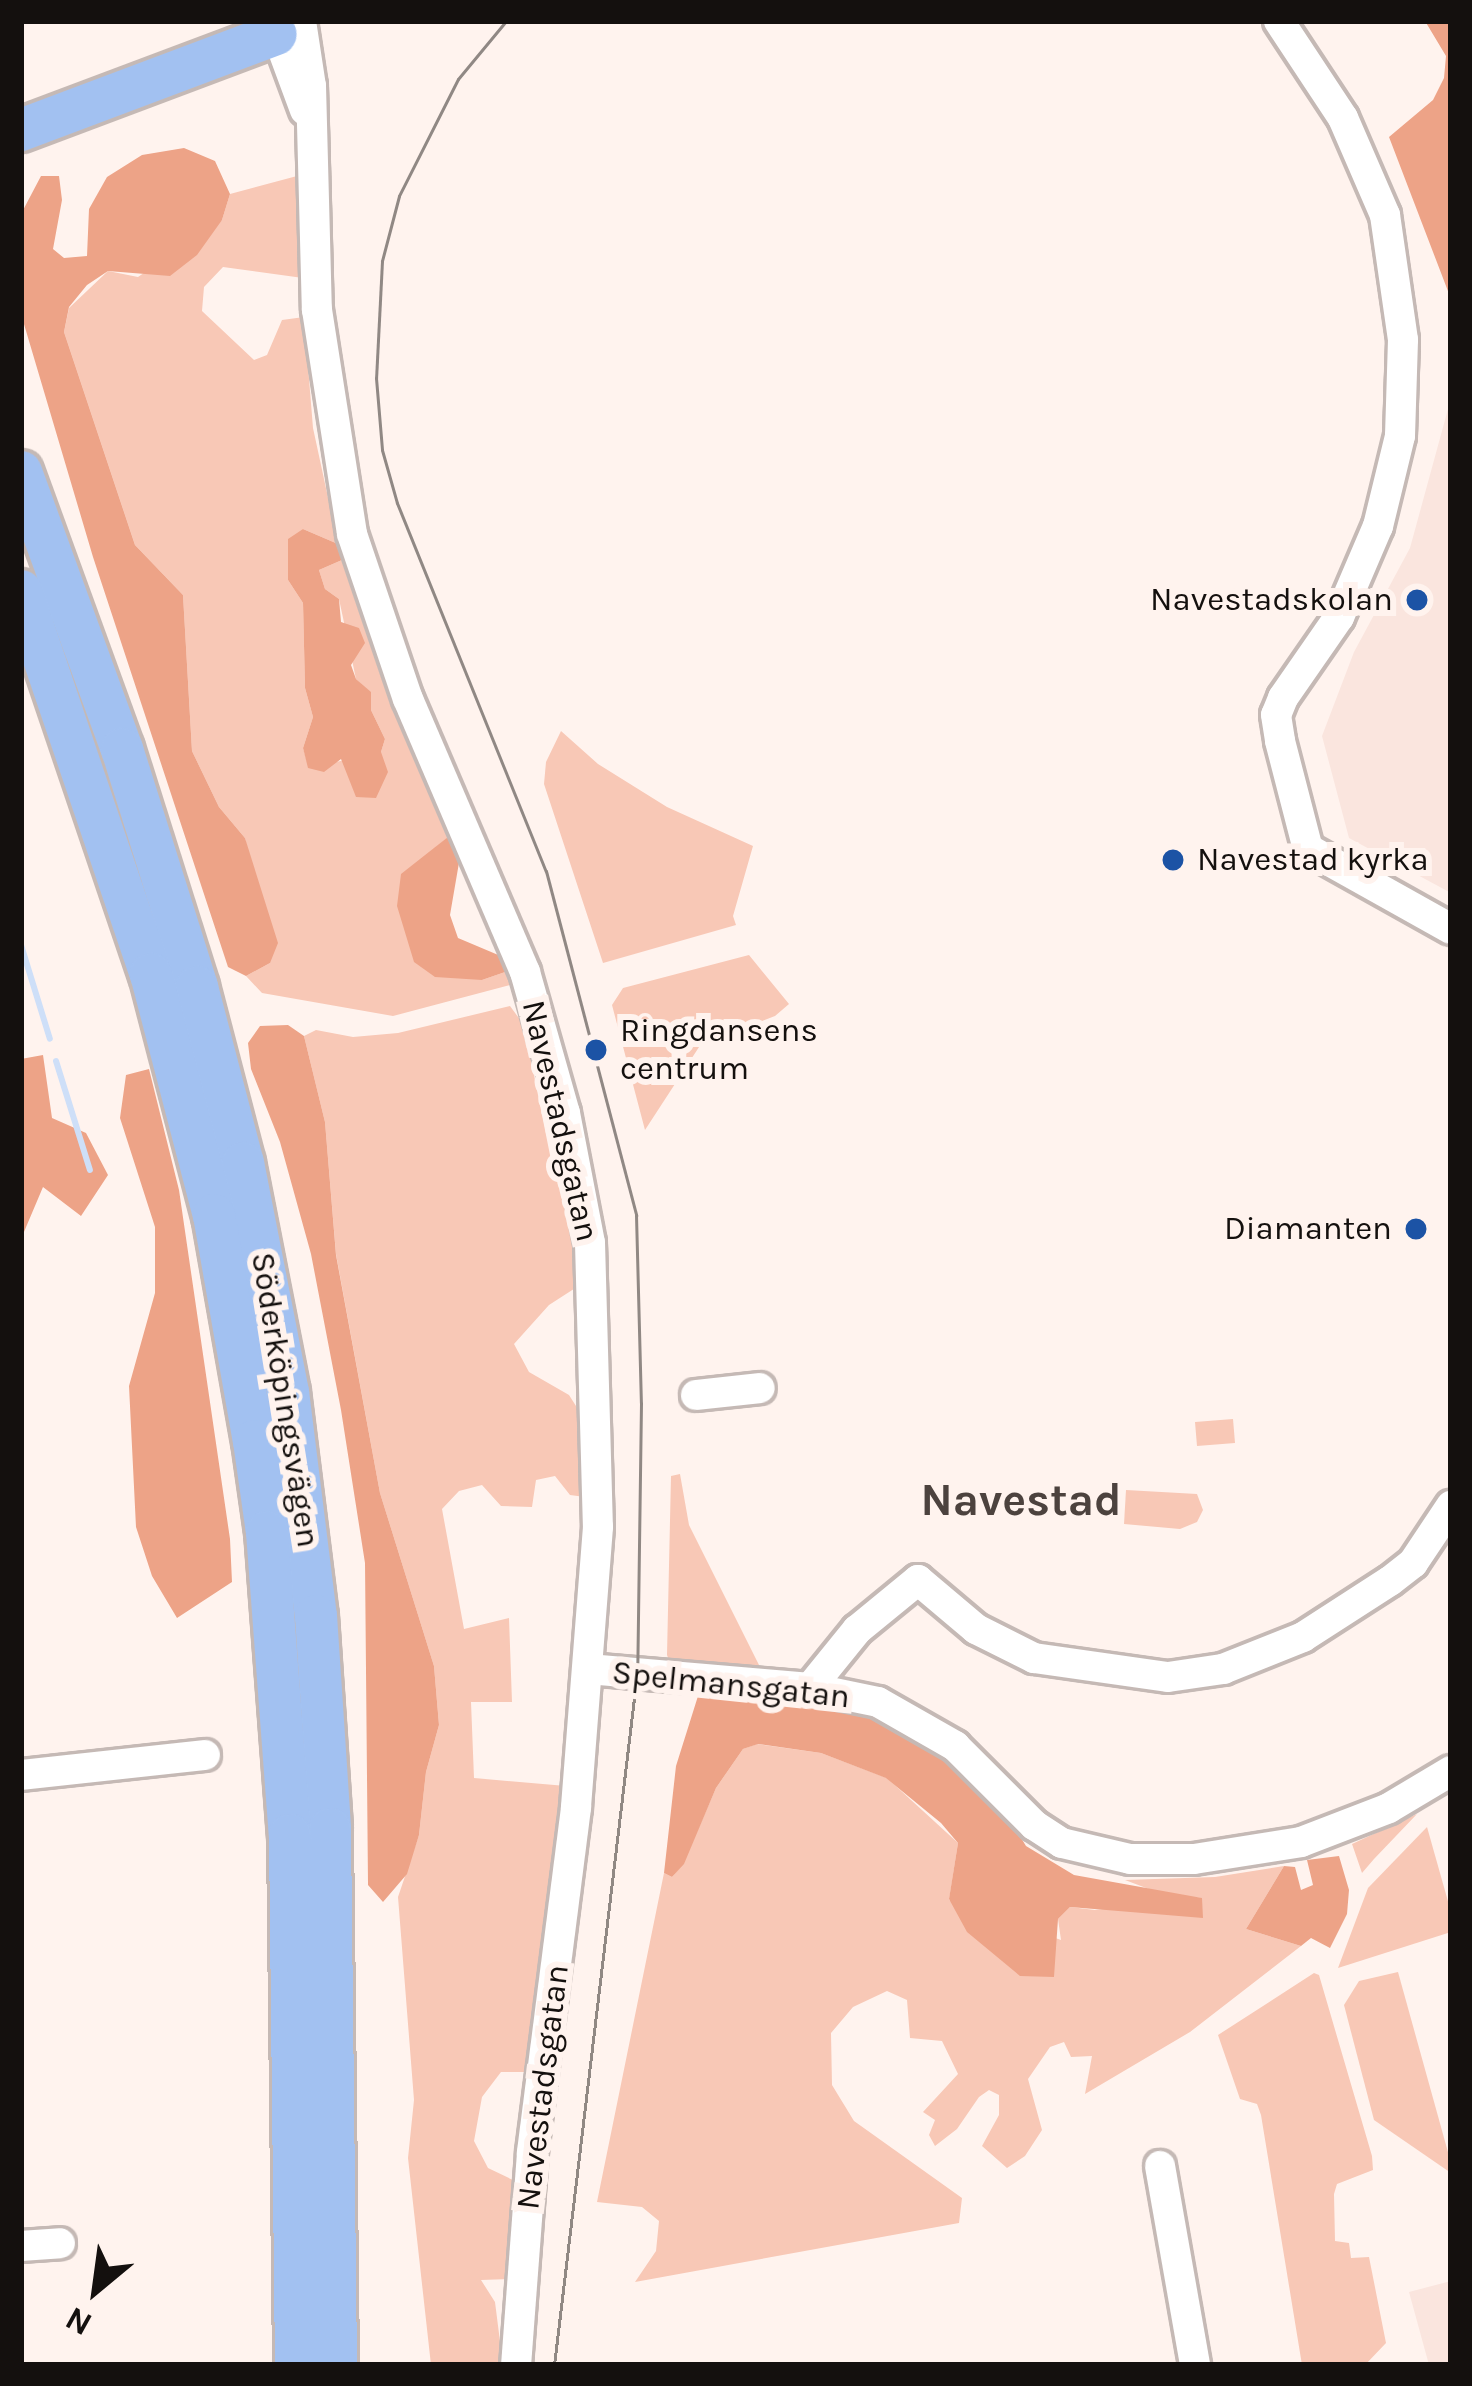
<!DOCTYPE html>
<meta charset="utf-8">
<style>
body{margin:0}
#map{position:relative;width:1472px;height:2386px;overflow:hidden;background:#fff3ee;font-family:Karla,sans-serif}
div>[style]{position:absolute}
.built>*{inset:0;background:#fae5de}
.green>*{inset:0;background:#f8c8b6}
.forest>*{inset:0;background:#eda387}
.stream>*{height:6px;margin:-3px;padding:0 3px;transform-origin:3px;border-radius:3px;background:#cedff8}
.roads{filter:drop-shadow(3px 0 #c5b9b5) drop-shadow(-3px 0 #c5b9b5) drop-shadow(0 3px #c5b9b5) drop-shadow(0 -3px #c5b9b5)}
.minor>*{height:30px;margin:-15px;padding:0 15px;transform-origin:15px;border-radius:15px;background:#fff}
.highway>*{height:42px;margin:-21px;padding:0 21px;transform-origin:21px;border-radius:21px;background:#a2c1f1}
.tram>*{height:3px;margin:-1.5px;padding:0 1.5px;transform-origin:1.5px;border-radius:1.5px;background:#908884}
.dots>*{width:33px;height:33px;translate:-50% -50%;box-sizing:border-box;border:6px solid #fff3ee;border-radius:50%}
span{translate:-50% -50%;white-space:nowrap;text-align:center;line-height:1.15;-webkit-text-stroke:12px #fff3ee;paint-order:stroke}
.poi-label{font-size:33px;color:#14100e}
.right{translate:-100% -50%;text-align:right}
.left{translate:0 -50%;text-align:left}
.street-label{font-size:33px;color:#14100e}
.district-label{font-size:45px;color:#4c423e;font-weight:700}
.frame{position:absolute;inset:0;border:24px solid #14100e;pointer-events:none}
.north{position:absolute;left:36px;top:2230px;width:120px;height:120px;-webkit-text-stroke:9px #fff3ee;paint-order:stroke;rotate:209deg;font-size:33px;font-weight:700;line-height:48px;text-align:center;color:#14100e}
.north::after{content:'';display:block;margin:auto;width:42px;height:54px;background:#14100e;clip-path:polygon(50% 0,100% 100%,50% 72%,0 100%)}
</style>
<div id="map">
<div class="built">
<div style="clip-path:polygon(1451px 398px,1451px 893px,1349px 838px,1322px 736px,1354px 652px,1410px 548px)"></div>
<div style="clip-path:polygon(1451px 2281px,1451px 2365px,1429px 2365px,1409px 2292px)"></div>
</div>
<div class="green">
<div style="clip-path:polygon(297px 176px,303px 278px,223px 267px,204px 287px,202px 311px,254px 360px,267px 355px,282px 320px,304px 317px,313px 428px,338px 544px,303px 529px,288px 580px,303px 603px,305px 688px,313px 717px,303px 748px,309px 768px,381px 752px,385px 739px,371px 710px,371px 693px,356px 679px,339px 599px,325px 589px,319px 570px,342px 560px,382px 679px,453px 833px,407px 871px,482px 980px,508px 971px,514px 984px,393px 1016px,262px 993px,246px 976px,270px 963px,245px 838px,219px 807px,192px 751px,183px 595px,135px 545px,64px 332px,69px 308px,108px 271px,138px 277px,222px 220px,230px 194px)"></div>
<div style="clip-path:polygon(561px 731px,598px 764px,667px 807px,753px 846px,733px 916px,736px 925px,603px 963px,544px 784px,546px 762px)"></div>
<div style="clip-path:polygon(749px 955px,789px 1004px,775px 1016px,701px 1044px,645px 1130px,612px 1005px,623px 988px)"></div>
<div style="clip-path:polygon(510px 1006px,524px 1025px,553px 1170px,564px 1170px,580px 1285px,549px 1305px,514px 1344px,529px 1372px,569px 1395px,583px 1417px,585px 1497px,570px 1495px,555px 1476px,536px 1480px,532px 1507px,501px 1506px,482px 1485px,459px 1491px,442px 1509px,464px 1629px,509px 1618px,512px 1702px,471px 1702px,474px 1778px,566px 1786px,535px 2072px,501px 2072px,482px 2097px,474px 2141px,488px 2168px,517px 2182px,511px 2279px,481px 2280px,495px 2302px,503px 2365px,431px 2365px,408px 2158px,414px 2100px,398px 1897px,419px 1835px,426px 1772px,439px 1725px,434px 1666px,380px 1493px,336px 1254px,325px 1122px,304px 1036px,316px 1030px,353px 1037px,398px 1033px)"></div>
<div style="clip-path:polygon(1233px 1419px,1235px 1443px,1197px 1446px,1195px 1422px)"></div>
<div style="clip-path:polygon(680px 1474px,689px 1525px,763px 1673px,671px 1666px,667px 1655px,671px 1476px)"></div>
<div style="clip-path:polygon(1126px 1490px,1197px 1494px,1203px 1510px,1197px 1522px,1180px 1529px,1124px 1524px)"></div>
<div style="clip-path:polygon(757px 1744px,821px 1753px,887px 1778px,958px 1843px,949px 1900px,1061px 1940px,1058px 1919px,1070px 1907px,1095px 1910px,1201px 1898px,1162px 1894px,1125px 1880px,1215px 1877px,1284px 1866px,1246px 1929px,1301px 1946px,1190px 2032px,1085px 2094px,1092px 2056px,1071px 2057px,1064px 2042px,1050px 2047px,1028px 2079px,1042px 2130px,1025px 2156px,1007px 2168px,982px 2146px,999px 2115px,999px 2095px,989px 2090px,979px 2097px,957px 2129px,935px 2146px,929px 2135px,935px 2120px,923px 2112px,958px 2074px,942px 2041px,910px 2038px,907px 2000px,887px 1991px,853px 2007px,831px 2033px,832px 2085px,854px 2121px,962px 2198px,959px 2223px,635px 2282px,656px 2251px,659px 2221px,642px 2207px,597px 2202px,664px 1873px,672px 1877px,683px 1864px,716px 1788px,743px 1749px)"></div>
<div style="clip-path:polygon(1417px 1814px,1374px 1859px,1362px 1873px,1352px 1844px)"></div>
<div style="clip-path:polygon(1427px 1827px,1451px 1912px,1451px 1932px,1338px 1968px,1368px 1888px)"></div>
<div style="clip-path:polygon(1398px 1972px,1451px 2163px,1451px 2173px,1374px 2120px,1344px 2005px,1359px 1981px)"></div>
<div style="clip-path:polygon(1314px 1973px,1319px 1975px,1372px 2156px,1373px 2170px,1337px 2184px,1334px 2194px,1335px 2241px,1349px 2243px,1351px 2258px,1369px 2257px,1386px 2343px,1365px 2365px,1302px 2365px,1261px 2115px,1257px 2104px,1240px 2099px,1218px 2035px)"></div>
</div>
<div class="forest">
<div style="clip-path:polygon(1425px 21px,1451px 21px,1451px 299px,1389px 137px,1433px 100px,1444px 78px,1446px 56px)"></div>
<div style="clip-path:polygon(184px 148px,215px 161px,230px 194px,222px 220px,197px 255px,170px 276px,108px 271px,87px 285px,69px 307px,64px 332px,135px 545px,183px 595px,192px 751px,219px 807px,245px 838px,278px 943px,270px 963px,246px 976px,228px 967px,93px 557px,21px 314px,21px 214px,41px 176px,59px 176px,62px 200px,53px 249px,64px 258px,87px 256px,89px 209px,107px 177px,142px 155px)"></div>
<div style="clip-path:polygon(303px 529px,338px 544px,342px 560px,319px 570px,325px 589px,339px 599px,341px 622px,359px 628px,365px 643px,351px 665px,356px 679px,371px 692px,371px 710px,385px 739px,381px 752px,388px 772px,376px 798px,356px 797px,341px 759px,324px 772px,308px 768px,303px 748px,313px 717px,305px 688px,303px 603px,288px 580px,288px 539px)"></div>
<div style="clip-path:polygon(453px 833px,461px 851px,450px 915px,458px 938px,503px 957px,508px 971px,482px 980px,435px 977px,414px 962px,397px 906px,401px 874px)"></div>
<div style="clip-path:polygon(288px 1025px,304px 1036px,325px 1122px,336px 1255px,380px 1493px,434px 1666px,439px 1725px,426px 1772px,419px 1835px,407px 1874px,383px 1902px,368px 1885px,365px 1563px,341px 1410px,311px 1254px,280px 1142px,251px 1069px,248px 1043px,260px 1026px)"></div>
<div style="clip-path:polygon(43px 1055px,52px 1118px,86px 1133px,108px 1175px,81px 1216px,43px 1187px,21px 1239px,21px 1059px)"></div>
<div style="clip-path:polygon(149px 1069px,179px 1190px,230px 1539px,232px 1582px,177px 1618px,152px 1576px,136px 1527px,129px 1386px,155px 1293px,155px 1227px,120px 1118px,126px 1075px)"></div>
<div style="clip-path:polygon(698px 1696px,803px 1704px,866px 1716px,915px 1736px,965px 1766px,1002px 1807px,1026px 1846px,1074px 1875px,1202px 1898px,1203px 1918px,1070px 1907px,1058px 1919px,1054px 1977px,1020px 1976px,967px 1932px,949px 1899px,958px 1843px,941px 1823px,886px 1778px,821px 1753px,758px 1744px,743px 1749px,716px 1788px,684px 1864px,672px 1877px,664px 1873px,676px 1766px)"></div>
<div style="clip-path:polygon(1339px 1856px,1349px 1890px,1347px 1914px,1330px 1948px,1311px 1938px,1301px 1946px,1246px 1929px,1284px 1866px,1295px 1867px,1301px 1890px,1313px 1885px,1307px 1860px)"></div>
</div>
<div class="stream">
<div style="left:21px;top:945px;width:98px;rotate:72.9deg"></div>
<div style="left:56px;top:1061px;width:114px;rotate:72.7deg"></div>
</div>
<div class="roads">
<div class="minor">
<div style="left:272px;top:21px;width:95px;rotate:69.7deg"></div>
<div style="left:301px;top:21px;width:66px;rotate:81.3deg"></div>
<div style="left:311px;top:86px;width:224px;rotate:88.5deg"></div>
<div style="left:317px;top:310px;width:227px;rotate:81.1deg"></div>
<div style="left:352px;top:534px;width:174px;rotate:71.3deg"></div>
<div style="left:408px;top:699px;width:297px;rotate:66.8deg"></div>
<div style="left:525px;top:972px;width:147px;rotate:74.2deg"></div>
<div style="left:565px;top:1113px;width:132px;rotate:79.1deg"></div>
<div style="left:590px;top:1243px;width:284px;rotate:88.4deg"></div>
<div style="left:598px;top:1527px;width:282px;rotate:94.5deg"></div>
<div style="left:576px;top:1808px;width:348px;rotate:97.3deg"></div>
<div style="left:532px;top:2153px;width:213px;rotate:94.3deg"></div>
<div style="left:1279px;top:21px;width:116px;rotate:56.6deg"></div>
<div style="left:1343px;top:118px;width:106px;rotate:66.6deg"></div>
<div style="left:1385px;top:215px;width:126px;rotate:81.8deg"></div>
<div style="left:1403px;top:340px;width:96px;rotate:91.8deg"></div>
<div style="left:1400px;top:436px;width:93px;rotate:103.7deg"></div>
<div style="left:1378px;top:526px;width:99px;rotate:113.2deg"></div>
<div style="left:1339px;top:617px;width:98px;rotate:124.7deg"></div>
<div style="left:1283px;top:698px;width:18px;rotate:112deg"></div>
<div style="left:1276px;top:715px;width:26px;rotate:81deg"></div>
<div style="left:1280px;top:741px;width:112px;rotate:75.5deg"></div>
<div style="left:1308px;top:849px;width:164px;rotate:29.2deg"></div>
<div style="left:696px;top:1395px;width:64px;rotate:-6.2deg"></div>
<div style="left:588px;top:1669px;width:223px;rotate:4.9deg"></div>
<div style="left:810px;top:1688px;width:69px;rotate:11.6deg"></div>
<div style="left:878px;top:1702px;width:89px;rotate:29.7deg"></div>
<div style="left:955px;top:1746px;width:112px;rotate:45deg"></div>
<div style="left:1034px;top:1825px;width:33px;rotate:33deg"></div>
<div style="left:1062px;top:1843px;width:70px;rotate:13.2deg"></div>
<div style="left:1130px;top:1859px;width:64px"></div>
<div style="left:1194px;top:1859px;width:108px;rotate:-9deg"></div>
<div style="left:1301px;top:1842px;width:94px;rotate:-21.1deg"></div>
<div style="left:1389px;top:1808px;width:72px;rotate:-30.8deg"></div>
<div style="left:810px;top:1688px;width:75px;rotate:-51deg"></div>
<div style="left:857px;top:1630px;width:79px;rotate:-39.3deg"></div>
<div style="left:918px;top:1580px;width:76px;rotate:40.2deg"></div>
<div style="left:976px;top:1629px;width:65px;rotate:26.6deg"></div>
<div style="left:1034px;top:1658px;width:135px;rotate:8.1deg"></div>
<div style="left:1168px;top:1677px;width:56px;rotate:-8.3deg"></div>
<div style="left:1223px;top:1669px;width:86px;rotate:-21.8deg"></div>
<div style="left:1303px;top:1637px;width:103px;rotate:-32.8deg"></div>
<div style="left:1390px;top:1581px;width:29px;rotate:-38deg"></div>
<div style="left:1413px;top:1563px;width:69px;rotate:-56.3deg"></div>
<div style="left:21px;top:1775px;width:185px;rotate:-6.2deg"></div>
<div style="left:1160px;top:2166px;width:202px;rotate:80deg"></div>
<div style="left:21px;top:2246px;width:39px;rotate:-4deg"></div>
</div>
<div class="highway">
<div style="left:21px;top:130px;width:272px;rotate:-20.6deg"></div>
<div style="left:21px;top:472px;width:295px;rotate:70deg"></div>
<div style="left:122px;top:749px;width:250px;rotate:72.5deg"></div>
<div style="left:197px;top:987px;width:182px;rotate:75.4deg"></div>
<div style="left:243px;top:1163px;width:233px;rotate:78.9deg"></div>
<div style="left:288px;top:1392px;width:226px;rotate:82.9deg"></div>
<div style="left:316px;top:1616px;width:213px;rotate:86.2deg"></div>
<div style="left:330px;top:1829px;width:536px;rotate:89.36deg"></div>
<div style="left:21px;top:591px;width:404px;rotate:71.3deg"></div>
<div style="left:151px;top:974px;width:249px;rotate:75.4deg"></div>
<div style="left:214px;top:1215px;width:230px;rotate:80deg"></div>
<div style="left:254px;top:1441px;width:92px;rotate:81.9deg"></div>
<div style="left:267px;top:1532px;width:304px;rotate:85.7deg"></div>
<div style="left:290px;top:1835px;width:530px;rotate:89.35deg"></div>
</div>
</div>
<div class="tram">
<div style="left:506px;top:21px;width:75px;rotate:129.6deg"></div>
<div style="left:458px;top:79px;width:131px;rotate:116.8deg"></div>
<div style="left:399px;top:196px;width:67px;rotate:104.7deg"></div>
<div style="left:382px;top:261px;width:117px;rotate:92.9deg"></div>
<div style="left:376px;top:378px;width:72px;rotate:85.2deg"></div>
<div style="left:382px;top:450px;width:55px;rotate:74.2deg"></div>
<div style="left:397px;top:503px;width:397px;rotate:68deg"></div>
<div style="left:546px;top:871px;width:356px;rotate:75.3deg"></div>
<div style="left:636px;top:1215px;width:188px;rotate:88.5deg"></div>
<div style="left:641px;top:1403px;width:270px;rotate:90.8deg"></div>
<div style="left:637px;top:1673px;width:697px;rotate:96.84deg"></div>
</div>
<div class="dots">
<div style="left:1417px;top:600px;background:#1c53a5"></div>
<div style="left:1173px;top:860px;background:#1c53a5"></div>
<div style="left:596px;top:1050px;background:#1c53a5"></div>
<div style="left:1416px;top:1229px;background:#1c53a5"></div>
</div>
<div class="poi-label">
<span class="right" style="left:1393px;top:600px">Navestadskolan</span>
<span class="left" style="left:1197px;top:860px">Navestad kyrka</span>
<span class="left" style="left:620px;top:1050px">Ringdansens<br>centrum</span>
<span class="right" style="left:1392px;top:1229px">Diamanten</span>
</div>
<div class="street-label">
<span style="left:560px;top:1121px;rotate:77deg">Navestadsgatan</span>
<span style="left:285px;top:1400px;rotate:81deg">Söderköpingsvägen</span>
<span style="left:731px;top:1685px;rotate:6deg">Spelmansgatan</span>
<span style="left:543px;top:2087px;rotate:-83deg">Navestadsgatan</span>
</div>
<div class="district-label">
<span style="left:1021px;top:1501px">Navestad</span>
</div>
<div class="frame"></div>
<div class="north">N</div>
</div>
